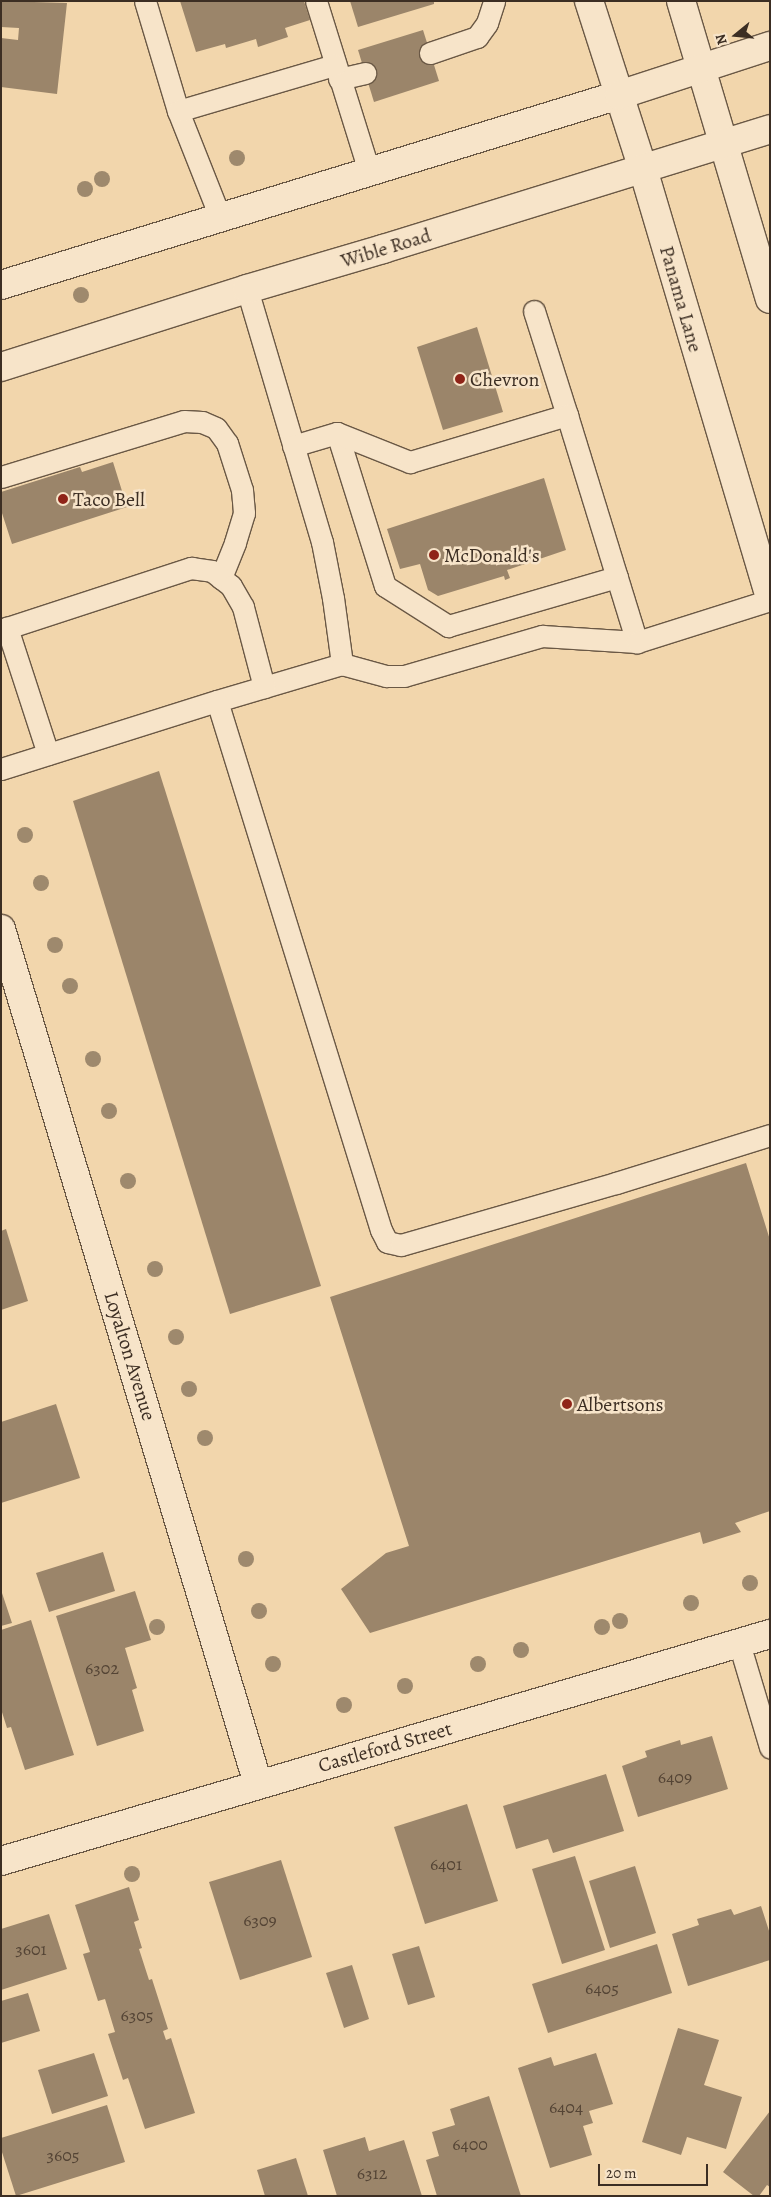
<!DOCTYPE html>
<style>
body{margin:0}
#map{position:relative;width:771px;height:2197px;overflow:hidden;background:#f2d6ac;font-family:Alegreya,serif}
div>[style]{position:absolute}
.building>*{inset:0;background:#9b856a}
.roads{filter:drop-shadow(1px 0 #6a5845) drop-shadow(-1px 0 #6a5845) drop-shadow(0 1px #6a5845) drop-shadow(0 -1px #6a5845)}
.lane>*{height:21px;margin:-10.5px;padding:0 10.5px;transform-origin:10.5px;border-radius:10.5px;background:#f7e4c9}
.street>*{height:28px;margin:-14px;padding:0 14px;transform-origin:14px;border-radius:14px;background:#f7e4c9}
.secondary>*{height:28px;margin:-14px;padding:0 14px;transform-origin:14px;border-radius:14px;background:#f7e4c9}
.trees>*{width:16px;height:16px;margin:-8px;border-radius:50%;background:#9e896d}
.dots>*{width:14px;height:14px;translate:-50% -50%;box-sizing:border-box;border:2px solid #f7e4c9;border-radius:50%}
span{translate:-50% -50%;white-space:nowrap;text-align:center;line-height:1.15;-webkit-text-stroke:5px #f7e4c9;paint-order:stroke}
.number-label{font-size:18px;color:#544435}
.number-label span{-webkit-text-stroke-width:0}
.street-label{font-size:20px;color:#3c2e23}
.poi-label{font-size:20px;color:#3c2e23}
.left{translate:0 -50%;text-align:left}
.frame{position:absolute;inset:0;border:2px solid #3c2e23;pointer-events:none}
.north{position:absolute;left:711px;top:10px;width:50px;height:50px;-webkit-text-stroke:4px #f7e4c9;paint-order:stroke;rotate:253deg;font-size:14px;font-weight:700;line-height:20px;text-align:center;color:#3c2e23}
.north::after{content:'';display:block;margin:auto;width:18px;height:22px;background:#3c2e23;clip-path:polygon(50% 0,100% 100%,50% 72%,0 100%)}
.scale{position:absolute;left:598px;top:2164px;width:110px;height:22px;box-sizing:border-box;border:2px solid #3c2e23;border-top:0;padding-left:6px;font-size:15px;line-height:18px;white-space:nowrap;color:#3c2e23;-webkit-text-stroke:4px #f7e4c9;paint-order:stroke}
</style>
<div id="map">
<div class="building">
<div style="clip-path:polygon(1px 1px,67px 3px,57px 94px,1px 87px,1px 38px,18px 40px,19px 28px,1px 27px)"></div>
<div style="clip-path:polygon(180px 1px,304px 1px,310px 20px,285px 28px,288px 37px,258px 47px,256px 39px,226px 48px,225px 44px,196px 52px)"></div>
<div style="clip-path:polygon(350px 1px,434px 1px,434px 4px,358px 27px)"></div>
<div style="clip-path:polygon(423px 30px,439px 81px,374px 102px,358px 50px)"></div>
<div style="clip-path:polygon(477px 327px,503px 412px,443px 430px,417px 347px)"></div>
<div style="clip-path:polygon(113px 462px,127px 507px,12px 544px,1px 510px,1px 492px,80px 467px,82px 472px)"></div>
<div style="clip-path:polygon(544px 478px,566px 550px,507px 570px,510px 578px,505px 580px,504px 576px,438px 596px,428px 590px,420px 564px,400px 569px,387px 529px)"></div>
<div style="clip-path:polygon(159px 771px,321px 1286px,230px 1314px,73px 801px)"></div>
<div style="clip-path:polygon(746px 1163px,770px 1240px,770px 1511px,735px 1523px,741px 1532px,703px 1544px,700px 1532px,370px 1633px,341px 1589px,386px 1553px,409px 1546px,330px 1297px)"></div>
<div style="clip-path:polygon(6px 1229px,28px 1301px,1px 1310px,1px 1231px)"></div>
<div style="clip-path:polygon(56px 1404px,80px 1478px,1px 1503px,1px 1422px)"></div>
<div style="clip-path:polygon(103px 1552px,115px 1591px,49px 1612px,36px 1573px)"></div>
<div style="clip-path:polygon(1px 1590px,12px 1623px,1px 1626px)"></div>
<div style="clip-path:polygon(135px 1591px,151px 1640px,125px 1648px,137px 1688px,132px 1690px,144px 1731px,97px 1746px,56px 1616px)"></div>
<div style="clip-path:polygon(31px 1620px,74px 1755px,25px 1770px,11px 1727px,7px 1728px,1px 1709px,1px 1630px)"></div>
<div style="clip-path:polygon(712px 1736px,728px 1789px,638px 1817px,622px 1766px,647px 1757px,645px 1751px,680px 1740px,681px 1745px)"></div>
<div style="clip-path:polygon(606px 1774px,624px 1831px,553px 1853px,548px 1839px,516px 1849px,503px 1806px)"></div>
<div style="clip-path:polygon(467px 1804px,498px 1901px,425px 1924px,394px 1827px)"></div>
<div style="clip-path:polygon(575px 1856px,605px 1950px,562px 1964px,532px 1869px)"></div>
<div style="clip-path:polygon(281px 1860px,312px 1957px,240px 1980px,209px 1882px)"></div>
<div style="clip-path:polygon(635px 1866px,656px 1933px,610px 1948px,589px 1881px)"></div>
<div style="clip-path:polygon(129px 1887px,139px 1920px,134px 1922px,142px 1948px,139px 1949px,149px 1980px,152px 1979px,168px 2029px,163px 2031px,166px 2040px,171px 2038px,195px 2113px,145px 2129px,128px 2078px,123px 2080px,108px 2034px,115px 2032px,105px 1999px,98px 2001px,83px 1954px,90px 1952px,75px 1905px)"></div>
<div style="clip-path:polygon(761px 1906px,770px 1934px,770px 1960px,688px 1986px,672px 1934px,699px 1925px,697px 1919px,731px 1909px,734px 1915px)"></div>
<div style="clip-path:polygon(49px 1914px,67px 1969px,1px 1990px,1px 1929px)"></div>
<div style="clip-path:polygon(657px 1944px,672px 1993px,548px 2033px,532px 1984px)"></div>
<div style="clip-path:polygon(419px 1946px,435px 1997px,408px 2005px,392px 1954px)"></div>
<div style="clip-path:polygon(352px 1965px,369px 2019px,344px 2028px,326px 1973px)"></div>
<div style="clip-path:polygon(28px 1993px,40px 2031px,1px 2043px,1px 2001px)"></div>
<div style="clip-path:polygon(678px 2028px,719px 2040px,704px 2085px,742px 2097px,726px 2149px,687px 2137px,681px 2155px,642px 2142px)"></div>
<div style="clip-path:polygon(94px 2053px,108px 2096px,52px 2114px,38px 2070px)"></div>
<div style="clip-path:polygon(596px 2053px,613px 2104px,589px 2111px,593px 2123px,583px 2126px,592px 2155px,550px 2168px,518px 2068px,551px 2057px,554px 2066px)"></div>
<div style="clip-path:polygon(489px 2096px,521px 2196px,437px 2196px,426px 2160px,439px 2156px,432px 2132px,455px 2125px,450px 2109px)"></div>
<div style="clip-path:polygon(107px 2105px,125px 2162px,16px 2196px,1px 2149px,1px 2138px)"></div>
<div style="clip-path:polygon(770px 2111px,770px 2187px,767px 2185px,759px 2196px,754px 2196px,723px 2172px)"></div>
<div style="clip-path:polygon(365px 2137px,369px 2151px,404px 2140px,422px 2196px,337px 2196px,323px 2150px)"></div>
<div style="clip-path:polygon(296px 2158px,308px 2196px,265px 2196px,257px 2170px)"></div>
</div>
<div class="roads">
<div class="lane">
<div style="left:145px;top:1px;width:115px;rotate:73.3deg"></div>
<div style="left:178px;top:111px;width:114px;rotate:68.4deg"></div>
<div style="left:316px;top:1px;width:178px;rotate:72.7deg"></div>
<div style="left:430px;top:53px;width:50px;rotate:-18.8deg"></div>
<div style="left:477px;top:37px;width:17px;rotate:-54deg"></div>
<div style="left:487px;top:23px;width:23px;rotate:-72deg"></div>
<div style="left:339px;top:79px;width:27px;rotate:-13deg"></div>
<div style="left:178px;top:111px;width:163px;rotate:-16.4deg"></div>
<div style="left:247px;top:289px;width:264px;rotate:73.5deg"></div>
<div style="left:322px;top:542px;width:57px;rotate:78.9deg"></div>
<div style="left:333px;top:598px;width:67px;rotate:82.2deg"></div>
<div style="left:342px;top:664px;width:130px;rotate:163.5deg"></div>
<div style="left:217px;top:701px;width:554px;rotate:72.78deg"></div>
<div style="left:381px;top:1230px;width:13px;rotate:63deg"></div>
<div style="left:387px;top:1242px;width:14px;rotate:12deg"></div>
<div style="left:401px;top:1245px;width:224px;rotate:-16.1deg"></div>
<div style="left:616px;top:1183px;width:161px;rotate:-17.3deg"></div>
<div style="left:534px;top:311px;width:109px;rotate:72.4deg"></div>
<div style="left:337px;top:433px;width:160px;rotate:72.6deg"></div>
<div style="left:385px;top:586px;width:75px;rotate:32.4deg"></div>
<div style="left:448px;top:626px;width:176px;rotate:-16.2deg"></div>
<div style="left:293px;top:446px;width:46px;rotate:-16.5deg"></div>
<div style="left:337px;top:433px;width:79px;rotate:21.7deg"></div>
<div style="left:410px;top:462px;width:164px;rotate:-16.7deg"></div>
<div style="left:567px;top:415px;width:238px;rotate:72.9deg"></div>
<div style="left:1px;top:477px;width:191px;rotate:-17deg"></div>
<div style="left:184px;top:421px;width:18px;rotate:3deg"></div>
<div style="left:202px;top:422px;width:15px;rotate:23deg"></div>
<div style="left:216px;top:428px;width:19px;rotate:54deg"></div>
<div style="left:227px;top:443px;width:49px;rotate:72.3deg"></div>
<div style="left:242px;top:490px;width:23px;rotate:85deg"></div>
<div style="left:244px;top:513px;width:31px;rotate:107deg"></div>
<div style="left:235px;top:543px;width:38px;rotate:112deg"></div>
<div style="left:342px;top:664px;width:46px;rotate:15.3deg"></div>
<div style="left:386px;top:676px;width:18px"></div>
<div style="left:404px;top:676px;width:144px;rotate:-16.2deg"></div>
<div style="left:542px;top:636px;width:95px;rotate:3.6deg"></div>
<div style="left:637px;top:642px;width:139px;rotate:-17.5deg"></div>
<div style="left:48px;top:754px;width:133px;rotate:-108deg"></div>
<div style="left:7px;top:628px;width:194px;rotate:-18.1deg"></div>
<div style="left:191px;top:568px;width:21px;rotate:8deg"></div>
<div style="left:212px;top:571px;width:24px;rotate:38deg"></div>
<div style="left:231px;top:586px;width:24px;rotate:60deg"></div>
<div style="left:243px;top:607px;width:83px;rotate:75.3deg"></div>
<div style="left:1px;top:769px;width:226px;rotate:-17.5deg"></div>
<div style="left:739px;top:1643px;width:109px;rotate:73.4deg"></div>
</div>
<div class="street">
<div style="left:1px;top:929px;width:893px;rotate:73.27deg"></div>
<div style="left:1px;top:1861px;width:802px;rotate:-16.45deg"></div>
</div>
<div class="secondary">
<div style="left:589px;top:1px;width:176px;rotate:72.2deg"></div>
<div style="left:643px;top:169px;width:446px;rotate:73.5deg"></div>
<div style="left:681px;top:1px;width:311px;rotate:73.4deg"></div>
<div style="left:1px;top:285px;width:647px;rotate:-17.09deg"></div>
<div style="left:619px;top:95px;width:159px;rotate:-18deg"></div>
<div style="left:1px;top:367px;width:258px;rotate:-17.6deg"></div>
<div style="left:247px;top:289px;width:142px;rotate:-16.4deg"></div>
<div style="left:383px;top:249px;width:405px;rotate:-17.2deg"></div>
</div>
</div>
<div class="trees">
<div style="left:237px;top:158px"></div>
<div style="left:102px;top:179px"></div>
<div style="left:85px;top:189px"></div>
<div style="left:81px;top:295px"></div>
<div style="left:25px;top:835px"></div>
<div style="left:41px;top:883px"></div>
<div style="left:55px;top:945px"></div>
<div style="left:70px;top:986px"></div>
<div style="left:93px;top:1059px"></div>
<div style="left:109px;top:1111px"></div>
<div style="left:128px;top:1181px"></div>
<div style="left:155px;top:1269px"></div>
<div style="left:176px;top:1337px"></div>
<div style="left:189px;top:1389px"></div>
<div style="left:205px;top:1438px"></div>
<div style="left:246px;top:1559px"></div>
<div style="left:750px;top:1583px"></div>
<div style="left:691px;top:1603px"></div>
<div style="left:259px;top:1611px"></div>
<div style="left:620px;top:1621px"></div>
<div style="left:157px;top:1627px"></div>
<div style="left:602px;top:1627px"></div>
<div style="left:521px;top:1650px"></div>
<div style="left:273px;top:1664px"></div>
<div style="left:478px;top:1664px"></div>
<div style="left:405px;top:1686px"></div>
<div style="left:344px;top:1705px"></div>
<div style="left:132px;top:1874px"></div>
</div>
<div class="dots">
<div style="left:460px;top:379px;background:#8f2418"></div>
<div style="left:63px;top:499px;background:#8f2418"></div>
<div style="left:434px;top:555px;background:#8f2418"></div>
<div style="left:567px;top:1404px;background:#8f2418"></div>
</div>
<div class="number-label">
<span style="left:102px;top:1668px">6302</span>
<span style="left:675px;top:1777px">6409</span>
<span style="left:446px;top:1864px">6401</span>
<span style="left:260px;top:1920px">6309</span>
<span style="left:31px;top:1949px">3601</span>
<span style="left:602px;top:1988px">6405</span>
<span style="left:137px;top:2015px">6305</span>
<span style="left:566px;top:2107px">6404</span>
<span style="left:470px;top:2144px">6400</span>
<span style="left:63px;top:2155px">3605</span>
<span style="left:372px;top:2173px">6312</span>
</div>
<div class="street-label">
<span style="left:386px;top:248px;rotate:-17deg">Wible Road</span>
<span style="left:681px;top:299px;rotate:74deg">Panama Lane</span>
<span style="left:130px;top:1356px;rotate:73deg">Loyalton Avenue</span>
<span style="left:385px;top:1747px;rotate:-16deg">Castleford Street</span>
</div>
<div class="poi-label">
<span class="left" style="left:470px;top:379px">Chevron</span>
<span class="left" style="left:73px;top:499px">Taco Bell</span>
<span class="left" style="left:444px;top:555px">McDonald's</span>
<span class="left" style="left:577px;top:1404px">Albertsons</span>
</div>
<div class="frame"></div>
<div class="north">N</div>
<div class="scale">20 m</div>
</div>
